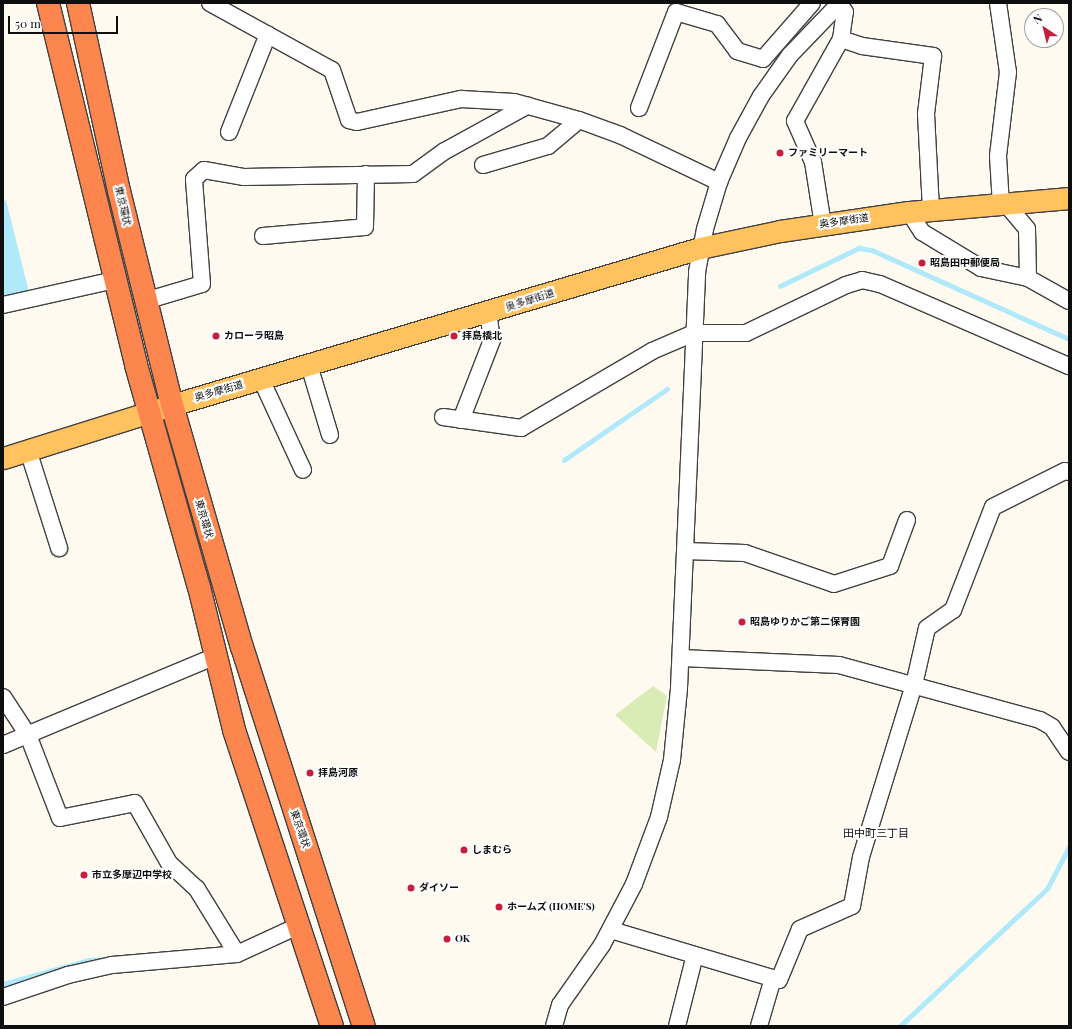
<!DOCTYPE html>
<meta charset="utf-8">
<style>
body{margin:0}
#map{position:relative;width:1072px;height:1029px;overflow:hidden;background:#fffaef;font-family:"Playfair Display","Noto Sans JP",serif}
div>[style]{position:absolute}
.green>*{inset:0;background:#daecb6}
.water>*{inset:0;background:#b0e9fa}
.stream>*{height:4.5px;margin:-2.25px;padding:0 2.25px;transform-origin:2.25px;border-radius:2.25px;background:#b0e9fa}
.roads{filter:drop-shadow(1px 0 #414141) drop-shadow(-1px 0 #414141) drop-shadow(0 1px #414141) drop-shadow(0 -1px #414141)}
.minor>*{height:16px;margin:-8px;padding:0 8px;transform-origin:8px;border-radius:8px;background:#fff}
.major>*{height:21px;margin:-10.5px;padding:0 10.5px;transform-origin:10.5px;border-radius:10.5px;background:#ffc25f}
.highway>*{height:22px;margin:-11px;padding:0 11px;transform-origin:11px;border-radius:11px;background:#fd864f}
.dots>*{width:11px;height:11px;translate:-50% -50%;box-sizing:border-box;border:2px solid #fff;border-radius:50%}
span{translate:-50% -50%;white-space:nowrap;text-align:center;line-height:1.15;-webkit-text-stroke:4px #fff;paint-order:stroke}
.poi-label{font-size:10px;color:#0e0e0e;font-weight:700}
.left{translate:0 -50%;text-align:left}
.street-label{font-size:10px;color:#0e0e0e}
.neighbourhood-label{font-size:11px;color:#0e0e0e}
.frame{position:absolute;inset:0;border:4px solid #0e0e0e;pointer-events:none}
.north{position:absolute;left:1024px;top:8px;width:40px;height:40px;box-sizing:border-box;background:#fff;border:1px solid #9f9f9f;border-radius:50%;rotate:325deg;font-size:11px;font-weight:700;line-height:16px;text-align:center;color:#0e0e0e}
.north::after{content:'';display:block;margin:auto;width:14px;height:18px;background:#c81d3c;clip-path:polygon(50% 0,100% 100%,50% 72%,0 100%)}
.scale{position:absolute;left:8px;top:16px;width:110px;height:18px;box-sizing:border-box;border:2px solid #0e0e0e;border-top:0;padding-left:5px;font-size:12px;line-height:14px;white-space:nowrap;color:#0e0e0e;-webkit-text-stroke:3px #fff;paint-order:stroke}
</style>
<div id="map">
<div class="green">
<div style="clip-path:polygon(653px 686px,667px 696px,656px 752px,615px 715px)"></div>
</div>
<div class="water">
<div style="clip-path:polygon(6px 200px,29px 292px,3px 298px,3px 201px)"></div>
</div>
<div class="stream">
<div style="left:780px;top:286px;width:88px;rotate:-25.7deg"></div>
<div style="left:859px;top:248px;width:13px;rotate:9deg"></div>
<div style="left:872px;top:250px;width:216px;rotate:24.3deg"></div>
<div style="left:564px;top:460px;width:125px;rotate:-34.6deg"></div>
<div style="left:3px;top:984px;width:89px;rotate:-15.6deg"></div>
<div style="left:89px;top:960px;width:19px;rotate:-3deg"></div>
<div style="left:900px;top:1026px;width:201px;rotate:-43deg"></div>
<div style="left:1047px;top:889px;width:47px;rotate:-62.4deg"></div>
</div>
<div class="roads">
<div class="minor">
<div style="left:210px;top:3px;width:139px;rotate:28.8deg"></div>
<div style="left:332px;top:70px;width:53px;rotate:71.2deg"></div>
<div style="left:349px;top:120px;width:8px;rotate:14deg"></div>
<div style="left:357px;top:122px;width:107px;rotate:-12.5deg"></div>
<div style="left:461px;top:99px;width:53px;rotate:3.2deg"></div>
<div style="left:514px;top:102px;width:67px;rotate:15.5deg"></div>
<div style="left:579px;top:120px;width:44px;rotate:20.1deg"></div>
<div style="left:620px;top:135px;width:110px;rotate:25.4deg"></div>
<div style="left:998px;top:3px;width:70px;rotate:81.8deg"></div>
<div style="left:1008px;top:72px;width:85px;rotate:96.8deg"></div>
<div style="left:998px;top:156px;width:49px;rotate:86.5deg"></div>
<div style="left:841px;top:39px;width:22px;rotate:18deg"></div>
<div style="left:862px;top:46px;width:72px;rotate:8deg"></div>
<div style="left:933px;top:56px;width:58px;rotate:96.9deg"></div>
<div style="left:926px;top:114px;width:96px;rotate:87deg"></div>
<div style="left:639px;top:108px;width:103px;rotate:-68.9deg"></div>
<div style="left:676px;top:12px;width:43px;rotate:16.3deg"></div>
<div style="left:717px;top:24px;width:34px;rotate:53deg"></div>
<div style="left:737px;top:51px;width:27px;rotate:17deg"></div>
<div style="left:763px;top:59px;width:74px;rotate:-48.8deg"></div>
<div style="left:229px;top:132px;width:105px;rotate:-68.3deg"></div>
<div style="left:483px;top:165px;width:68px;rotate:-16.3deg"></div>
<div style="left:548px;top:146px;width:40px;rotate:-40deg"></div>
<div style="left:1007px;top:205px;width:31px;rotate:50deg"></div>
<div style="left:1027px;top:229px;width:49px;rotate:88.8deg"></div>
<div style="left:909px;top:212px;width:24px;rotate:57deg"></div>
<div style="left:922px;top:232px;width:69px;rotate:31.4deg"></div>
<div style="left:981px;top:268px;width:48px;rotate:12deg"></div>
<div style="left:1028px;top:278px;width:47px;rotate:29.3deg"></div>
<div style="left:823px;top:225px;width:64px;rotate:-99deg"></div>
<div style="left:813px;top:162px;width:45px;rotate:-113.7deg"></div>
<div style="left:795px;top:121px;width:94px;rotate:-60.7deg"></div>
<div style="left:841px;top:39px;width:27px;rotate:-82deg"></div>
<div style="left:845px;top:12px;width:11px;rotate:-128deg"></div>
<div style="left:263px;top:236px;width:102px;rotate:-5deg"></div>
<div style="left:365px;top:227px;width:53px;rotate:-88.9deg"></div>
<div style="left:145px;top:301px;width:59px;rotate:-16.6deg"></div>
<div style="left:202px;top:284px;width:105px;rotate:-94.4deg"></div>
<div style="left:194px;top:179px;width:13px;rotate:-42deg"></div>
<div style="left:204px;top:170px;width:41px;rotate:9.9deg"></div>
<div style="left:244px;top:177px;width:169px;rotate:-1deg"></div>
<div style="left:413px;top:174px;width:39px;rotate:-36deg"></div>
<div style="left:445px;top:151px;width:94px;rotate:-28.8deg"></div>
<div style="left:3px;top:305px;width:115px;rotate:-12.6deg"></div>
<div style="left:309px;top:365px;width:73px;rotate:73.3deg"></div>
<div style="left:261px;top:379px;width:100px;rotate:65.2deg"></div>
<div style="left:443px;top:417px;width:79px;rotate:8deg"></div>
<div style="left:521px;top:428px;width:152px;rotate:-30.4deg"></div>
<div style="left:652px;top:351px;width:46px;rotate:-23.2deg"></div>
<div style="left:694px;top:333px;width:52px"></div>
<div style="left:746px;top:333px;width:111px;rotate:-25.6deg"></div>
<div style="left:846px;top:285px;width:17px;rotate:-17deg"></div>
<div style="left:862px;top:280px;width:18px;rotate:13deg"></div>
<div style="left:880px;top:284px;width:206px;rotate:23.5deg"></div>
<div style="left:461px;top:420px;width:86px;rotate:-68.8deg"></div>
<div style="left:492px;top:340px;width:27px;rotate:-98deg"></div>
<div style="left:28px;top:450px;width:103px;rotate:72.4deg"></div>
<div style="left:685px;top:551px;width:60px;rotate:1.9deg"></div>
<div style="left:745px;top:553px;width:94px;rotate:19.2deg"></div>
<div style="left:834px;top:584px;width:59px;rotate:-17.8deg"></div>
<div style="left:890px;top:566px;width:49px;rotate:-69.7deg"></div>
<div style="left:681px;top:658px;width:158px;rotate:2.5deg"></div>
<div style="left:839px;top:665px;width:208px;rotate:15.3deg"></div>
<div style="left:1040px;top:720px;width:14px;rotate:30deg"></div>
<div style="left:1052px;top:727px;width:30px;rotate:56deg"></div>
<div style="left:3px;top:697px;width:45px;rotate:56.7deg"></div>
<div style="left:28px;top:735px;width:89px;rotate:68.9deg"></div>
<div style="left:60px;top:818px;width:76px;rotate:-11.3deg"></div>
<div style="left:135px;top:803px;width:69px;rotate:60.5deg"></div>
<div style="left:169px;top:863px;width:38px;rotate:43deg"></div>
<div style="left:197px;top:889px;width:76px;rotate:58.4deg"></div>
<div style="left:3px;top:745px;width:231px;rotate:-22.7deg"></div>
<div style="left:611px;top:930px;width:175px;rotate:16.6deg"></div>
<div style="left:779px;top:980px;width:55px;rotate:-67.6deg"></div>
<div style="left:800px;top:929px;width:57px;rotate:-23.9deg"></div>
<div style="left:852px;top:906px;width:50px;rotate:-79.6deg"></div>
<div style="left:861px;top:857px;width:180px;rotate:-72.9deg"></div>
<div style="left:914px;top:685px;width:58px;rotate:-77.2deg"></div>
<div style="left:927px;top:628px;width:32px;rotate:-35deg"></div>
<div style="left:953px;top:610px;width:110px;rotate:-68.8deg"></div>
<div style="left:993px;top:507px;width:80px;rotate:-26.6deg"></div>
<div style="left:1065px;top:471px;width:4px;rotate:14deg"></div>
<div style="left:3px;top:997px;width:69px;rotate:-18.7deg"></div>
<div style="left:68px;top:975px;width:45px;rotate:-12.8deg"></div>
<div style="left:112px;top:965px;width:125px;rotate:-5deg"></div>
<div style="left:237px;top:954px;width:67px;rotate:-24.7deg"></div>
<div style="left:554px;top:1026px;width:22px;rotate:-74deg"></div>
<div style="left:560px;top:1005px;width:73px;rotate:-55deg"></div>
<div style="left:602px;top:945px;width:69px;rotate:-62.3deg"></div>
<div style="left:634px;top:884px;width:72px;rotate:-69.5deg"></div>
<div style="left:659px;top:817px;width:58px;rotate:-77.2deg"></div>
<div style="left:672px;top:760px;width:72px;rotate:-84.4deg"></div>
<div style="left:679px;top:688px;width:416px;rotate:-87.5deg"></div>
<div style="left:697px;top:272px;width:44px;rotate:-79.5deg"></div>
<div style="left:705px;top:229px;width:49px;rotate:-73.4deg"></div>
<div style="left:719px;top:182px;width:48px;rotate:-66.6deg"></div>
<div style="left:738px;top:138px;width:48px;rotate:-61.3deg"></div>
<div style="left:761px;top:96px;width:50px;rotate:-54.7deg"></div>
<div style="left:790px;top:55px;width:72px;rotate:-46.1deg"></div>
<div style="left:677px;top:1026px;width:73px;rotate:-75.8deg"></div>
<div style="left:759px;top:1026px;width:50px;rotate:-73.7deg"></div>
</div>
<div class="major">
<div style="left:3px;top:458px;width:177px;rotate:-17.4deg"></div>
<div style="left:172px;top:405px;width:551px;rotate:-16.56deg"></div>
<div style="left:700px;top:248px;width:82px;rotate:-12deg"></div>
<div style="left:780px;top:231px;width:130px;rotate:-8.4deg"></div>
<div style="left:909px;top:212px;width:161px;rotate:-5deg"></div>
</div>
<div class="highway">
<div style="left:48px;top:3px;width:373px;rotate:76.3deg"></div>
<div style="left:136px;top:365px;width:231px;rotate:74.2deg"></div>
<div style="left:199px;top:587px;width:147px;rotate:76.2deg"></div>
<div style="left:234px;top:730px;width:312px;rotate:71.7deg"></div>
<div style="left:78px;top:3px;width:192px;rotate:77.7deg"></div>
<div style="left:119px;top:191px;width:220px;rotate:76.1deg"></div>
<div style="left:172px;top:405px;width:252px;rotate:73.9deg"></div>
<div style="left:242px;top:647px;width:398px;rotate:72.2deg"></div>
</div>
</div>
<div class="dots">
<div style="left:780px;top:153px;background:#c81d3c"></div>
<div style="left:922px;top:263px;background:#c81d3c"></div>
<div style="left:216px;top:336px;background:#c81d3c"></div>
<div style="left:454px;top:336px;background:#c81d3c"></div>
<div style="left:742px;top:622px;background:#c81d3c"></div>
<div style="left:310px;top:773px;background:#c81d3c"></div>
<div style="left:464px;top:850px;background:#c81d3c"></div>
<div style="left:84px;top:875px;background:#c81d3c"></div>
<div style="left:411px;top:888px;background:#c81d3c"></div>
<div style="left:499px;top:907px;background:#c81d3c"></div>
<div style="left:447px;top:939px;background:#c81d3c"></div>
</div>
<div class="poi-label">
<span class="left" style="left:788px;top:153px">ファミリーマート</span>
<span class="left" style="left:930px;top:263px">昭島田中郵便局</span>
<span class="left" style="left:224px;top:336px">カローラ昭島</span>
<span class="left" style="left:462px;top:336px">拝島橋北</span>
<span class="left" style="left:750px;top:622px">昭島ゆりかご第二保育園</span>
<span class="left" style="left:318px;top:773px">拝島河原</span>
<span class="left" style="left:472px;top:850px">しまむら</span>
<span class="left" style="left:92px;top:875px">市立多摩辺中学校</span>
<span class="left" style="left:419px;top:888px">ダイソー</span>
<span class="left" style="left:507px;top:907px">ホームズ (HOME'S)</span>
<span class="left" style="left:455px;top:939px">OK</span>
</div>
<div class="street-label">
<span style="left:123px;top:206px;rotate:77deg">東京環状</span>
<span style="left:844px;top:221px;rotate:-8deg">奥多摩街道</span>
<span style="left:530px;top:300px;rotate:-18deg">奥多摩街道</span>
<span style="left:219px;top:391px;rotate:-16deg">奥多摩街道</span>
<span style="left:204px;top:519px;rotate:74deg">東京環状</span>
<span style="left:300px;top:829px;rotate:71deg">東京環状</span>
</div>
<div class="neighbourhood-label">
<span style="left:876px;top:833px">田中町三丁目</span>
</div>
<div class="frame"></div>
<div class="north">N</div>
<div class="scale">50 m</div>
</div>
